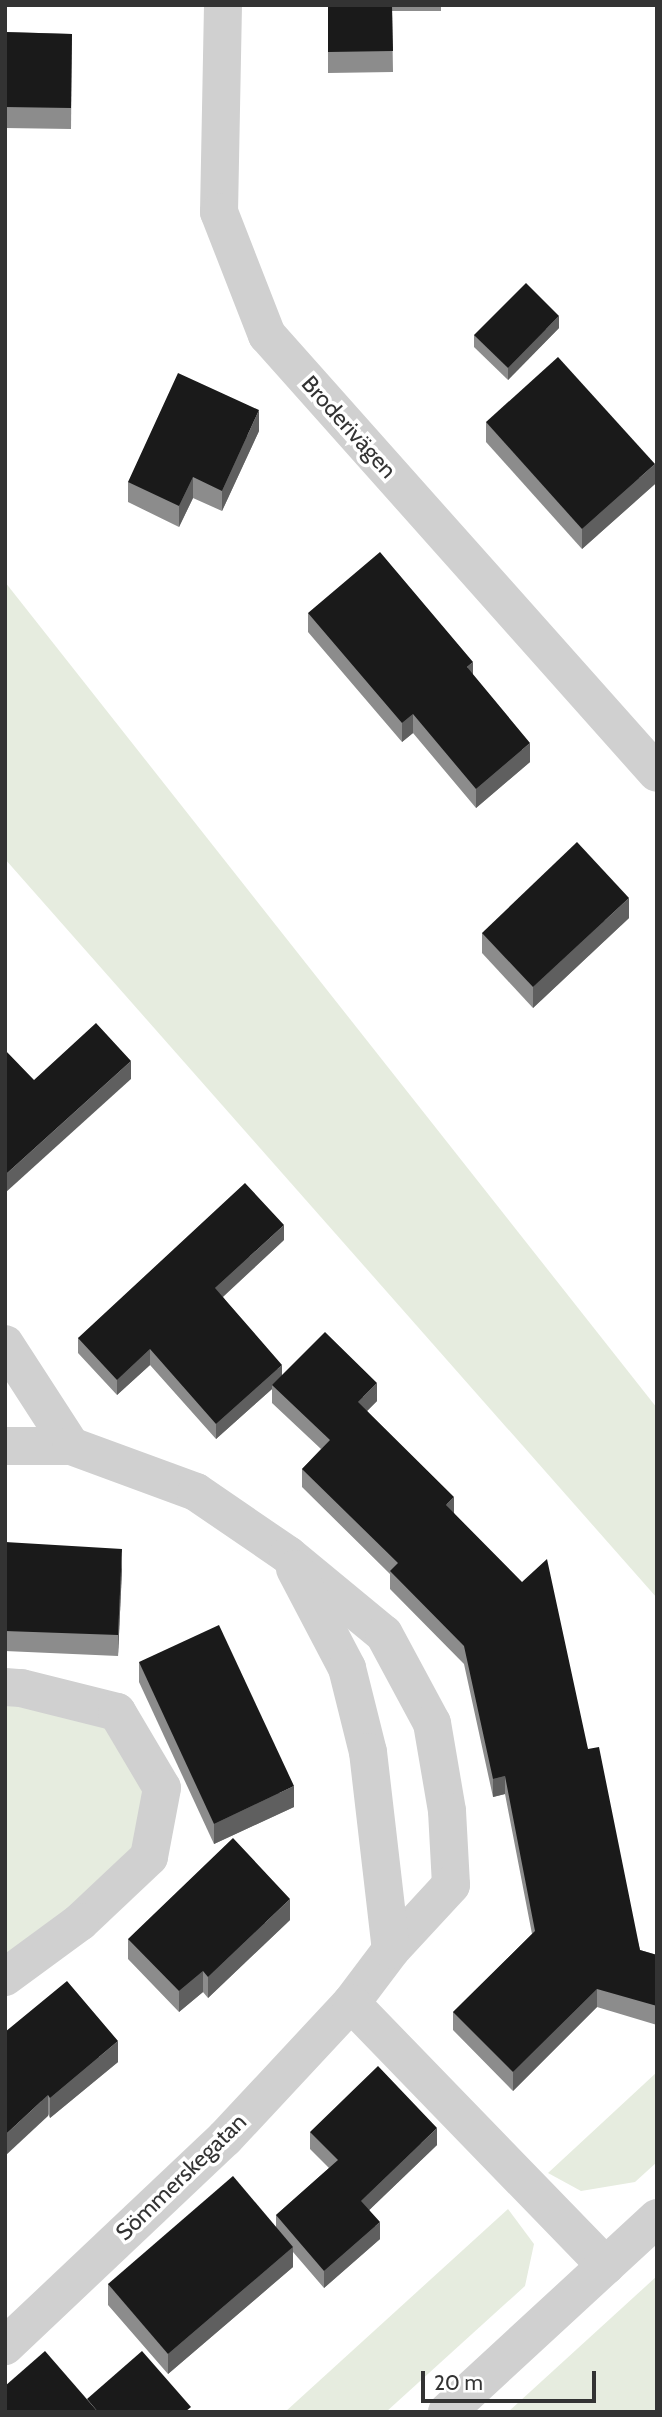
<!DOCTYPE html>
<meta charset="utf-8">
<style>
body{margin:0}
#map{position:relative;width:662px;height:2417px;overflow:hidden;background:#fff;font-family:Cabin,sans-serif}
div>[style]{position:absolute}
.green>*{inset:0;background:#e6ecdf}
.street>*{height:38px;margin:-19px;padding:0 19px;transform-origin:19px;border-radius:19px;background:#d0d0d0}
.wall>*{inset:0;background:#8c8c8c}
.shaded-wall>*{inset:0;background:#5f5f5f}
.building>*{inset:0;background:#1a1a1a}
span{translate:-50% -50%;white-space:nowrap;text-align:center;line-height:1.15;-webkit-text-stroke:7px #fff;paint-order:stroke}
.street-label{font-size:23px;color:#333}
.frame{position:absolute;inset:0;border:7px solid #333;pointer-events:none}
.scale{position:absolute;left:421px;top:2371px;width:175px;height:32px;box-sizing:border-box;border:4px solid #333;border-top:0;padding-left:9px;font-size:21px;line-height:24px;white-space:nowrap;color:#333;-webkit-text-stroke:5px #fff;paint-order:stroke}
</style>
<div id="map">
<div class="green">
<div style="clip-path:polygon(5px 582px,657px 1408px,657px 1598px,5px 859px)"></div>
<div style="clip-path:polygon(5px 1704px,104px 1724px,145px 1794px,137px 1853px,5px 1960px)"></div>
<div style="clip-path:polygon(657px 2072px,657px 2162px,635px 2182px,581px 2191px,548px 2173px)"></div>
<div style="clip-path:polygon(508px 2209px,534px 2244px,525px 2286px,386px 2412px,285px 2412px)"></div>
<div style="clip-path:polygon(657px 2276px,657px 2412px,508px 2412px)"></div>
</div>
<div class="street">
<div style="left:223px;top:5px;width:207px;rotate:91.1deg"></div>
<div style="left:219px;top:212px;width:132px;rotate:68.7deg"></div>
<div style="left:267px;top:335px;width:586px;rotate:48.32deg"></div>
<div style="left:5px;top:1344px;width:121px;rotate:57.1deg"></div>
<div style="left:5px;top:1446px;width:66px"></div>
<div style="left:71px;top:1446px;width:133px;rotate:20.2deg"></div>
<div style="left:196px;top:1492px;width:112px;rotate:34.4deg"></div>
<div style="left:288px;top:1555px;width:124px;rotate:39.5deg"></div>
<div style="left:384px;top:1634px;width:101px;rotate:61.7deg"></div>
<div style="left:432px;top:1723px;width:89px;rotate:80.3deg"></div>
<div style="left:447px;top:1811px;width:74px;rotate:86.9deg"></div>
<div style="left:451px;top:1885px;width:88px;rotate:132.7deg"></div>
<div style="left:391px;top:1950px;width:66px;rotate:127deg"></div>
<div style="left:351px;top:2003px;width:185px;rotate:133deg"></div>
<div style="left:225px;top:2138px;width:303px;rotate:136.6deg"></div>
<div style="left:295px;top:1569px;width:112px;rotate:62.3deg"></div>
<div style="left:347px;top:1668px;width:87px;rotate:76deg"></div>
<div style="left:368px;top:1752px;width:199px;rotate:83.4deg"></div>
<div style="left:5px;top:1687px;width:16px;rotate:4deg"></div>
<div style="left:21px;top:1688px;width:99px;rotate:14deg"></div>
<div style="left:117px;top:1712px;width:88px;rotate:59.4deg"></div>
<div style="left:162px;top:1788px;width:70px;rotate:100.7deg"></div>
<div style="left:149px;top:1857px;width:95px;rotate:136.7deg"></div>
<div style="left:80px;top:1922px;width:93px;rotate:143.7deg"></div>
<div style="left:351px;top:2003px;width:366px;rotate:45.9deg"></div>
<div style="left:447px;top:2412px;width:286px;rotate:-42.7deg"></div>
</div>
<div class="wall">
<div style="clip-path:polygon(328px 5px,441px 5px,441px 11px,392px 11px,393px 72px,328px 73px)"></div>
<div style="clip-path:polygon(5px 32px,72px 34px,71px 129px,5px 128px)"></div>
<div style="clip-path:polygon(559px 328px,508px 380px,474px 347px,474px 335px)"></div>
<div style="clip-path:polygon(486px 422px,655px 484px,582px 549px,486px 442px)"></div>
<div style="clip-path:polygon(259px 431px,222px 511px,193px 498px,179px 527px,128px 502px,128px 482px)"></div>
<div style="clip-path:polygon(308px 613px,473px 675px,530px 762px,476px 808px,413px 733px,402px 742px,308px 632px)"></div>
<div style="clip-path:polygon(629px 918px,533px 1008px,482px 953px,482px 933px)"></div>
<div style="clip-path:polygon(284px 1240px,223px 1297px,282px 1375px,377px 1401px,367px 1411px,454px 1513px,588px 1749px,640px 1950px,657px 1955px,657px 2025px,597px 2007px,513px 2091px,453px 2030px,453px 2012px,532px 1934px,505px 1794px,493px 1797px,464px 1664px,390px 1589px,390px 1574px,302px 1487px,302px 1469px,321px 1449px,272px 1403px,272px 1389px,216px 1439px,150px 1365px,117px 1395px,78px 1353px,78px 1338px)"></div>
<div style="clip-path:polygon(5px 1542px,122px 1569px,118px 1656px,5px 1651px)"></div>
<div style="clip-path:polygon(139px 1662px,294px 1807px,214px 1844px,139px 1682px)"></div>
<div style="clip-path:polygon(290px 1920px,208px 1998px,203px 1992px,179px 2012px,128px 1959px,128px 1939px)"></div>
<div style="clip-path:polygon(5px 2032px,118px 2062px,50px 2118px)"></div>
<div style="clip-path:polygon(310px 2132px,437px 2145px,369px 2210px,380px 2239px,324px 2288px,293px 2252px,293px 2267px,168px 2374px,108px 2305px,108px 2284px,276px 2227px,276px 2215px,329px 2168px,310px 2149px)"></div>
</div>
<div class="shaded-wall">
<div style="clip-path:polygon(559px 316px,559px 328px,508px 380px,508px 368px)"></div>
<div style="clip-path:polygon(259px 410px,259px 431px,222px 511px,222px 491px)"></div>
<div style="clip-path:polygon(655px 464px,655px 484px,582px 549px,582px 529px)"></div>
<div style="clip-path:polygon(193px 477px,193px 498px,179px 527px,179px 506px)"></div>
<div style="clip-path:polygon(473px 662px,473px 681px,467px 667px)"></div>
<div style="clip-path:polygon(413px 714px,413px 733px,402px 742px,402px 723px)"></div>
<div style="clip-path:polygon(530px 743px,530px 762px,476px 808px,476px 789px)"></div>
<div style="clip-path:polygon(629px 898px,629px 918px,533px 1008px,533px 987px)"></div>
<div style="clip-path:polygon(131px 1061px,131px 1079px,5px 1193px,5px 1175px)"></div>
<div style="clip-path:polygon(284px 1225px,284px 1240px,215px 1304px,215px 1288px)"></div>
<div style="clip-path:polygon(150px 1349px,150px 1365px,117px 1395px,117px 1380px)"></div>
<div style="clip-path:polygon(282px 1365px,282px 1381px,272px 1385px,272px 1389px,216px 1439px,216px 1424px)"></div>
<div style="clip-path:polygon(377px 1383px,377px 1401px,358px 1420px,358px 1402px)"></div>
<div style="clip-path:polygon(454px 1497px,454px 1515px,446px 1505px)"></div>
<div style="clip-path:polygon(122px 1549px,122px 1569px,118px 1656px,118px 1635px)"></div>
<div style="clip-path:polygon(505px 1776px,505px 1794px,493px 1797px,493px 1779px)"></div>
<div style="clip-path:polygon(294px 1786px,294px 1807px,214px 1844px,214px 1824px)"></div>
<div style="clip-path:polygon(290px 1899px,290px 1920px,208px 1998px,208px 1977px)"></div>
<div style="clip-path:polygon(203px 1971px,203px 1992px,179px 2012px,179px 1991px)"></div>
<div style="clip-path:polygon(597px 1989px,597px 2007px,513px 2091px,513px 2072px)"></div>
<div style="clip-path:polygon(118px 2041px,118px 2062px,50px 2118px,50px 2098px)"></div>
<div style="clip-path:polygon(48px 2095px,48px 2116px,5px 2156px,5px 2135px)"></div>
<div style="clip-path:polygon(437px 2128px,437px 2145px,361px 2218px,361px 2201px)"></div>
<div style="clip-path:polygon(380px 2222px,380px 2239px,324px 2288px,324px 2271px)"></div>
<div style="clip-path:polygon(293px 2247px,293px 2267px,168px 2374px,168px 2354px)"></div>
</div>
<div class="building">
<div style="clip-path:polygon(328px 5px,392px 5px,393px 51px,328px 52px)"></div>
<div style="clip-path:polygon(5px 32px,72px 34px,71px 108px,5px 107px)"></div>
<div style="clip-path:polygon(526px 283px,559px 316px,508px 368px,474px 335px)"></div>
<div style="clip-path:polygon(558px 357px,655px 464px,582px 529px,486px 422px)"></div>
<div style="clip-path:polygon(178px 373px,259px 410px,222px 491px,193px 477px,179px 506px,128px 482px)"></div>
<div style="clip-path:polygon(380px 552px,473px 662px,467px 667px,530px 743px,476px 789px,413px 714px,402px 723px,308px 613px)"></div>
<div style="clip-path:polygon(577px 842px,629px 898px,533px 987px,482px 933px)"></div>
<div style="clip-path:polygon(96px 1023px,131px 1061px,5px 1175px,5px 1050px,34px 1080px)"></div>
<div style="clip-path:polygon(245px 1183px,284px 1225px,215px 1288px,282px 1365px,216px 1424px,150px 1349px,117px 1380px,78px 1338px)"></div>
<div style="clip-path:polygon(325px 1332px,377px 1383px,358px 1402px,454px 1497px,446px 1505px,522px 1582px,547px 1559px,588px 1749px,599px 1747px,640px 1950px,657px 1955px,657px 2006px,597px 1989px,513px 2072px,453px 2012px,535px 1931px,505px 1776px,493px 1779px,464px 1646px,390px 1571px,398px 1563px,302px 1469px,330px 1440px,272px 1385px)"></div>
<div style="clip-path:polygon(5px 1542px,122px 1549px,118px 1635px,5px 1631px)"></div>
<div style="clip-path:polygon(219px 1625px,294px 1786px,214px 1824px,139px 1662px)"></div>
<div style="clip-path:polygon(233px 1838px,290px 1899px,208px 1977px,203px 1971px,179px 1991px,128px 1939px)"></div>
<div style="clip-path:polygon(67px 1981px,118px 2041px,50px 2098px,48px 2095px,5px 2135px,5px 2032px)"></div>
<div style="clip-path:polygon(378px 2066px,437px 2128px,361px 2201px,380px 2222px,324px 2271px,276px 2215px,338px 2160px,310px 2132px)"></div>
<div style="clip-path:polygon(233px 2176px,293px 2247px,168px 2354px,108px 2284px)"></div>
<div style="clip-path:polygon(45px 2351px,98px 2412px,5px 2412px,5px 2386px)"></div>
<div style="clip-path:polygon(142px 2351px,191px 2407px,185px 2412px,98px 2412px,87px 2399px)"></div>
</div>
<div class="street-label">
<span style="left:349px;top:427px;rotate:48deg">Broderivägen</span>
<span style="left:181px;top:2177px;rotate:-44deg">Sömmerskegatan</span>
</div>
<div class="frame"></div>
<div class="scale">20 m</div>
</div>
